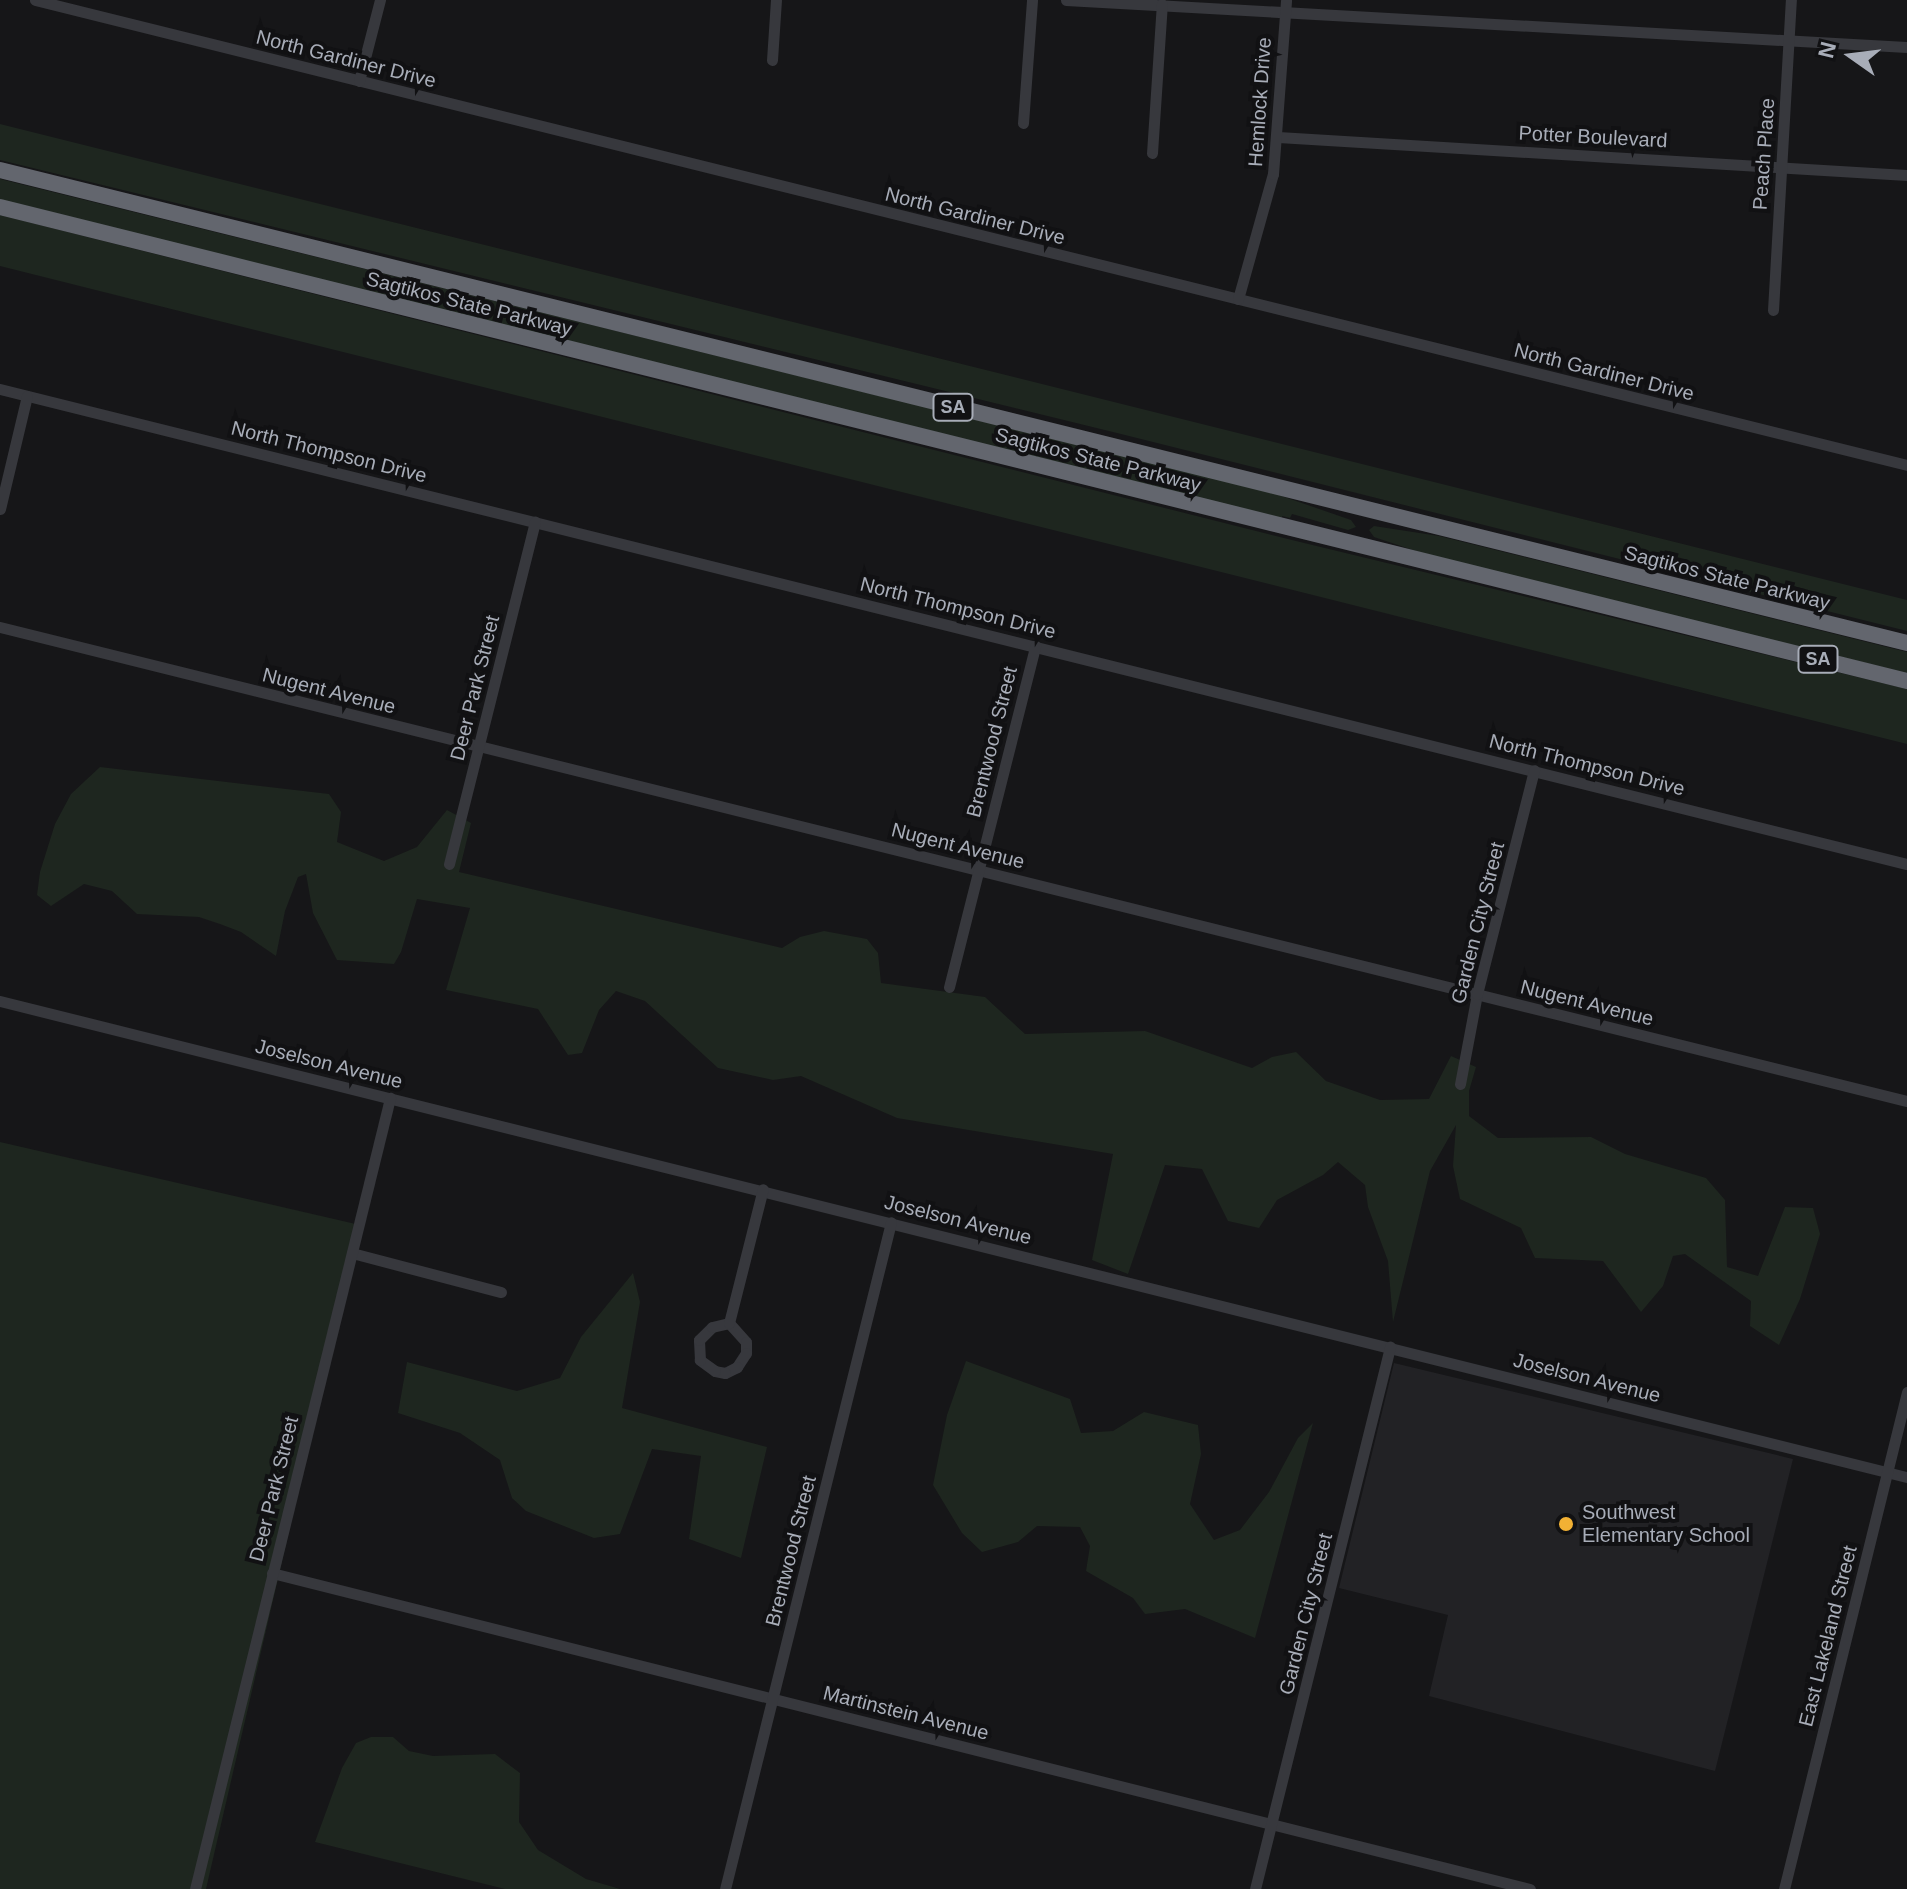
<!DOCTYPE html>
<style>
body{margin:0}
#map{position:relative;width:1907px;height:1889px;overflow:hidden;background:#161618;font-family:Arial,sans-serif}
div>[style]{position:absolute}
.built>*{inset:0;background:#222225}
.green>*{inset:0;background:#1e261f}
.minor>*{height:11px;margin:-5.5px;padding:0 5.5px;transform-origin:5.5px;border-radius:5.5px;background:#37383d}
.highway>*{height:16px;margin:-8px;padding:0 8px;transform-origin:8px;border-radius:8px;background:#63666e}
.dots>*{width:22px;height:22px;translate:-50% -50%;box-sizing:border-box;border:4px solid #111113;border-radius:50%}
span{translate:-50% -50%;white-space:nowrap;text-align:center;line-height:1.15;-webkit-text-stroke:8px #111113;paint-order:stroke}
.shield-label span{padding:2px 6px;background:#111113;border:2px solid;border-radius:6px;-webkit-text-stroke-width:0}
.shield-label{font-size:18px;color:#a8adb8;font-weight:700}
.street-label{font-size:20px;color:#a8adb8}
.poi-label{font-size:20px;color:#a8adb8}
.left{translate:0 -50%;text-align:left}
.north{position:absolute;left:1811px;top:16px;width:80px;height:80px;-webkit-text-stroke:6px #111113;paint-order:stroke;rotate:284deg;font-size:22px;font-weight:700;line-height:32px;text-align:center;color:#a8adb8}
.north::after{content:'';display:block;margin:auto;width:28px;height:36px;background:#a8adb8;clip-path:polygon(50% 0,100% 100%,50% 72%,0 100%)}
</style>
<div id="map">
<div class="built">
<div style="clip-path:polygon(1394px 1363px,1793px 1459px,1715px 1771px,1429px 1696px,1448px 1615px,1339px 1588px)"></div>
</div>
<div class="green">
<div style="clip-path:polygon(0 124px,1907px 600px,1907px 631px,1121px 434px,0 160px)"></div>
<div style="clip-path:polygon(0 179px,1273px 493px,1351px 520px,1356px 527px,1348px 530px,1292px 514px,1290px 518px,1282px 516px,1282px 519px,0 200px)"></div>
<div style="clip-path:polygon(0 215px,1296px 541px,1907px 689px,1907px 744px,0 266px)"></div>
<div style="clip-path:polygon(1374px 526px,1439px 536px,1907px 652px,1907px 673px,1440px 559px,1374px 537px,1369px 530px)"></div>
<div style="clip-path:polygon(100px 767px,329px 794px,341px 812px,337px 842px,384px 861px,417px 847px,447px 810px,471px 823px,459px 872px,782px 948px,800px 937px,824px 931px,867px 939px,878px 953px,881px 983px,985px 997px,1025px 1034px,1145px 1031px,1252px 1068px,1272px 1057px,1296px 1052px,1326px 1081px,1380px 1100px,1429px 1099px,1451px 1056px,1476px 1067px,1469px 1091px,1469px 1116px,1498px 1138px,1591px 1137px,1625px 1154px,1706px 1178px,1725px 1200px,1727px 1267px,1758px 1276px,1785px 1207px,1813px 1208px,1820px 1234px,1800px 1299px,1779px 1345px,1750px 1326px,1751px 1301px,1685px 1254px,1673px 1256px,1663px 1286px,1641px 1312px,1603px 1261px,1535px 1258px,1521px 1228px,1460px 1199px,1453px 1166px,1456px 1125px,1430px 1171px,1393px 1322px,1388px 1261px,1368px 1207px,1365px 1185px,1338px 1162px,1323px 1175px,1277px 1200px,1259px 1228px,1228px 1221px,1202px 1169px,1165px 1165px,1128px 1274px,1092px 1260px,1113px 1154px,897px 1118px,801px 1076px,773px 1080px,718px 1068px,645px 1001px,616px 991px,599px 1010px,582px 1053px,568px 1055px,538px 1009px,446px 990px,470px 908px,417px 899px,401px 952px,394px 964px,337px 960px,313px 913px,306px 874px,298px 877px,285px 911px,276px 956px,241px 932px,220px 924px,199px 917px,137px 914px,112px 891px,84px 884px,51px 906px,37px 895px,40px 872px,55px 824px,71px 794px)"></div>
<div style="clip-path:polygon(0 1142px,360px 1225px,206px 1889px,0 1889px)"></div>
<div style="clip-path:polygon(633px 1273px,640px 1302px,622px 1408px,767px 1447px,741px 1558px,689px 1539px,701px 1456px,652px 1449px,620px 1534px,594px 1538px,526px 1511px,512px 1498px,500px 1460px,460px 1433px,398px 1413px,407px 1362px,517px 1391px,560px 1378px,581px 1337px)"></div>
<div style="clip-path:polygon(966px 1361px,1070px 1399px,1081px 1433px,1113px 1431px,1144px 1412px,1198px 1425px,1201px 1454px,1190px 1504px,1214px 1540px,1240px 1530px,1269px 1492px,1298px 1438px,1313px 1423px,1255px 1638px,1185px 1609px,1145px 1614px,1133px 1598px,1086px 1571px,1090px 1546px,1080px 1527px,1037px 1526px,1018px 1542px,982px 1552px,962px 1533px,933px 1485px,947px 1415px)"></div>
<div style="clip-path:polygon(371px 1737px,393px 1737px,409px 1751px,433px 1756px,495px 1754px,520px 1773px,519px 1822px,538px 1850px,586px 1879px,620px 1889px,505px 1889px,315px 1842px,342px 1768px,356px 1743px)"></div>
</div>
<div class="minor">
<div style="left:35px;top:0;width:1929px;rotate:13.95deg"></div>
<div style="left:1066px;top:0;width:842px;rotate:3.2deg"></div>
<div style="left:772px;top:60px;width:60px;rotate:-86.2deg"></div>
<div style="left:359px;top:81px;width:84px;rotate:-75.5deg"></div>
<div style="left:1023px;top:123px;width:123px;rotate:-85.8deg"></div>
<div style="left:1278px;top:137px;width:630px;rotate:3.46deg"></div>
<div style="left:1152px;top:153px;width:149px;rotate:-86.2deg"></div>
<div style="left:1238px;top:299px;width:130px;rotate:-74.4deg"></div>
<div style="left:1273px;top:174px;width:174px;rotate:-85.7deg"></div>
<div style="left:1773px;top:310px;width:311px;rotate:-86.7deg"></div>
<div style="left:0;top:389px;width:1965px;rotate:13.99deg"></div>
<div style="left:0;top:509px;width:116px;rotate:-76.6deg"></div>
<div style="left:0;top:627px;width:1965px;rotate:13.96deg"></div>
<div style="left:449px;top:864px;width:353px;rotate:-75.9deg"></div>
<div style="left:949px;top:987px;width:352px;rotate:-75.8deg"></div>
<div style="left:0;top:1001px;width:1966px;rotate:14.02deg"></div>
<div style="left:1460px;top:1084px;width:92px;rotate:-79.3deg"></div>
<div style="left:1477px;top:994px;width:231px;rotate:-75.7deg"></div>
<div style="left:352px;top:1253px;width:154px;rotate:14.7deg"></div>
<div style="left:729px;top:1323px;width:25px;rotate:48deg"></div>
<div style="left:746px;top:1342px;width:11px;rotate:90deg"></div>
<div style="left:746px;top:1353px;width:17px;rotate:123deg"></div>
<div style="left:737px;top:1367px;width:13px;rotate:153deg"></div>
<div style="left:725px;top:1373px;width:10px;rotate:-169deg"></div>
<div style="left:715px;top:1371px;width:19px;rotate:-144deg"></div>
<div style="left:700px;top:1360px;width:20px;rotate:-93deg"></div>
<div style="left:699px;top:1340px;width:18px;rotate:-45deg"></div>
<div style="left:712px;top:1327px;width:17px;rotate:-13deg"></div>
<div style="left:729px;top:1323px;width:138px;rotate:-75.8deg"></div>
<div style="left:272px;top:1573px;width:1297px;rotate:14.1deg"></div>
<div style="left:195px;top:1889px;width:815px;rotate:-76.15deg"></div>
<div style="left:725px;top:1889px;width:687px;rotate:-76.02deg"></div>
<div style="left:1255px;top:1889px;width:559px;rotate:-76.01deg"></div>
<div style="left:1784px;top:1889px;width:512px;rotate:-76.1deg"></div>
</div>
<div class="highway">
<div style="left:0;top:170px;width:1965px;rotate:13.93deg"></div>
<div style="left:0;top:207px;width:1965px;rotate:13.96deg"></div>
</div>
<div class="dots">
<div style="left:1566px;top:1524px;background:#f2b134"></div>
</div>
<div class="shield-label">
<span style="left:953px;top:407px">SA</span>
<span style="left:1818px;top:659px">SA</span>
</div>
<div class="street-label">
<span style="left:346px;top:59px;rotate:14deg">North Gardiner Drive</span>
<span style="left:1260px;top:102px;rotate:-86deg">Hemlock Drive</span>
<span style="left:1593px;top:137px;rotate:3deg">Potter Boulevard</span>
<span style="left:1764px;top:154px;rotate:-86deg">Peach Place</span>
<span style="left:975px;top:216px;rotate:14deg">North Gardiner Drive</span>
<span style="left:469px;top:304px;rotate:14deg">Sagtikos State Parkway</span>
<span style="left:1604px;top:372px;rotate:14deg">North Gardiner Drive</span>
<span style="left:329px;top:452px;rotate:14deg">North Thompson Drive</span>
<span style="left:1098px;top:460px;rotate:14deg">Sagtikos State Parkway</span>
<span style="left:1727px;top:578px;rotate:14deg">Sagtikos State Parkway</span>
<span style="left:958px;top:608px;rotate:14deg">North Thompson Drive</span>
<span style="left:475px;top:688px;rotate:-76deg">Deer Park Street</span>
<span style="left:329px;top:691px;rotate:14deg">Nugent Avenue</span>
<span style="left:992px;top:742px;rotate:-76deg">Brentwood Street</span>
<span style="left:1587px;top:765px;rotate:14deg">North Thompson Drive</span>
<span style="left:958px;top:846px;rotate:14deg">Nugent Avenue</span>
<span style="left:1478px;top:923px;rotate:-76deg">Garden City Street</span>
<span style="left:1587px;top:1003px;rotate:14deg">Nugent Avenue</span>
<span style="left:329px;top:1064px;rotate:14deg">Joselson Avenue</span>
<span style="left:958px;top:1220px;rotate:14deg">Joselson Avenue</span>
<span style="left:1587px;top:1378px;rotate:14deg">Joselson Avenue</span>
<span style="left:274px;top:1489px;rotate:-76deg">Deer Park Street</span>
<span style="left:791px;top:1551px;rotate:-76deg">Brentwood Street</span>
<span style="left:1306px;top:1614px;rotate:-76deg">Garden City Street</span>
<span style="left:1828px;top:1636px;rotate:-76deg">East Lakeland Street</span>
<span style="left:906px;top:1713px;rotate:14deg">Martinstein Avenue</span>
</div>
<div class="poi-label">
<span class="left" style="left:1582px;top:1524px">Southwest<br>Elementary School</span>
</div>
<div class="north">N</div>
</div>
